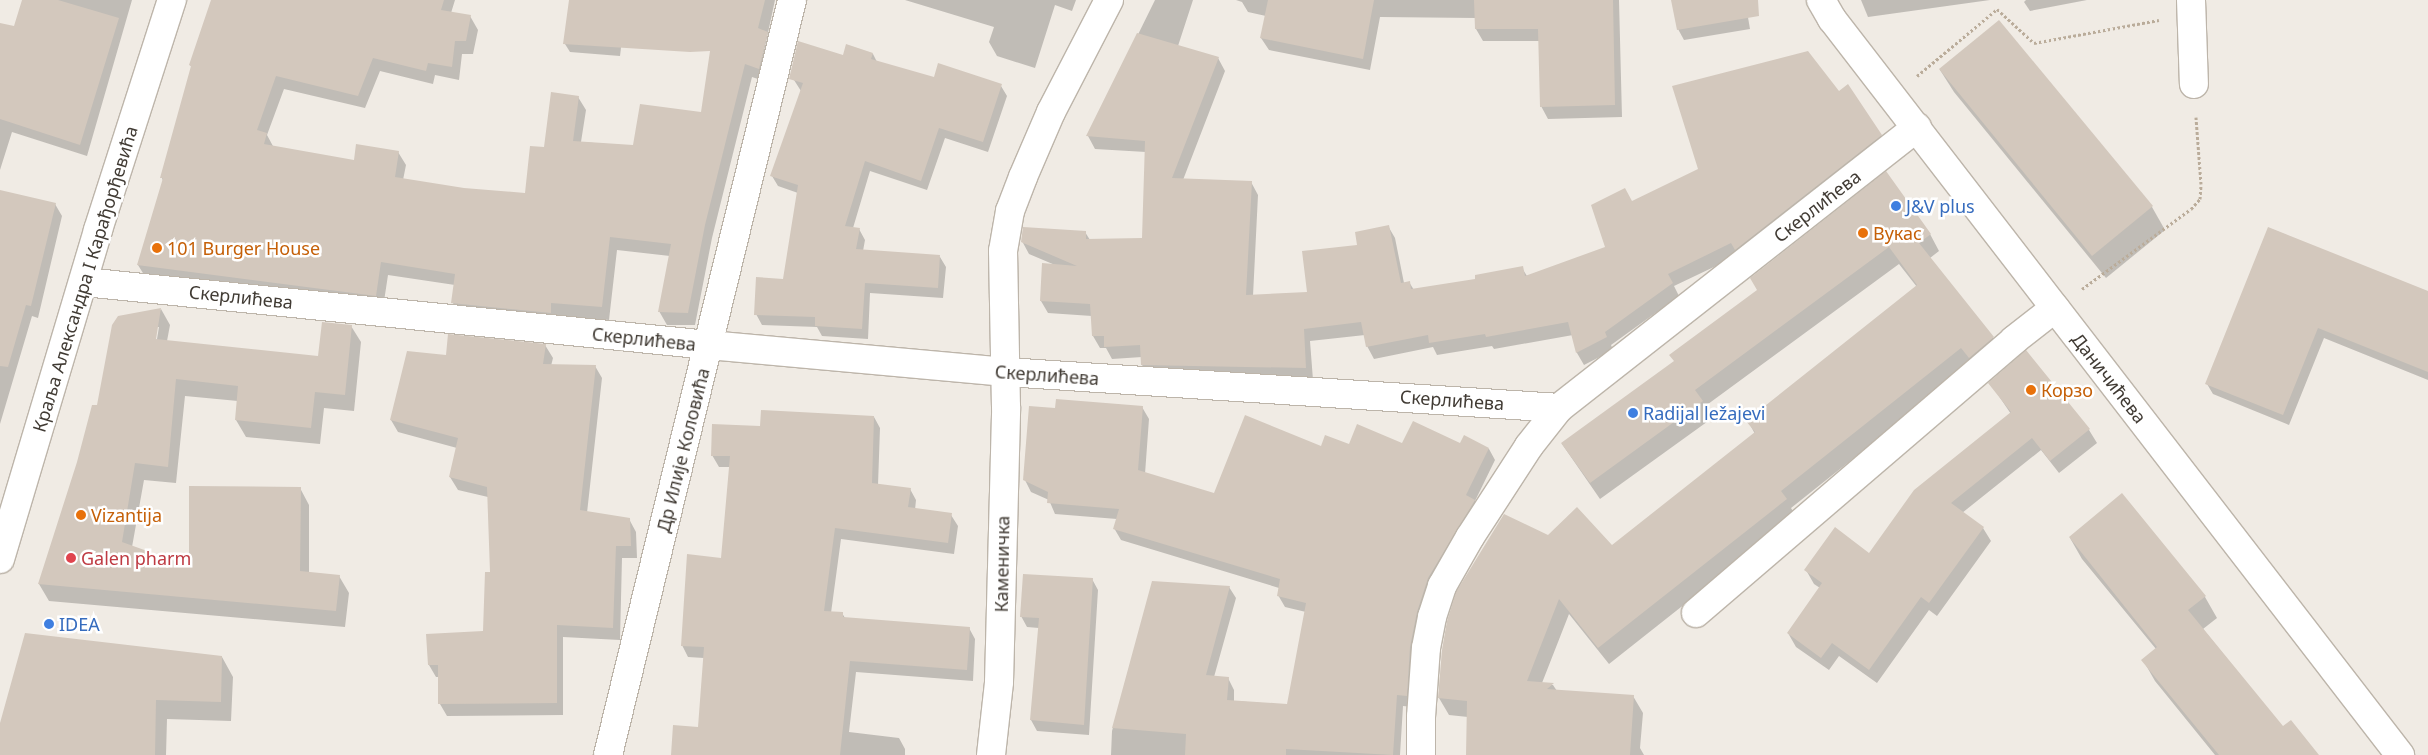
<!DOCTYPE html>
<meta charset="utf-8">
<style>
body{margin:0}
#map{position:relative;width:2428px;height:755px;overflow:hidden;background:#f0ebe4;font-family:"Noto Sans",sans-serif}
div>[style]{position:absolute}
.shadow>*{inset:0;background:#0003}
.building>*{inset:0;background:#d3c8bd}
.path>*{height:3px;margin-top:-1.5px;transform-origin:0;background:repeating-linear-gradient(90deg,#baac9a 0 2.5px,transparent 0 5px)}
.roads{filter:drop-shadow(1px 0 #bdb5aa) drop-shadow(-1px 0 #bdb5aa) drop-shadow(0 1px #bdb5aa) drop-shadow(0 -1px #bdb5aa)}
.minor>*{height:28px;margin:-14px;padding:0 14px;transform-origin:14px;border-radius:14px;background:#fff}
.dots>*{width:14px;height:14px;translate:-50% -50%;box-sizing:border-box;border:2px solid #fff;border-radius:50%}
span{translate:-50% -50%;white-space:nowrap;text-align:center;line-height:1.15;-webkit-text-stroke:5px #fff;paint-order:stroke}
.street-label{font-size:18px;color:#413b34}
.shop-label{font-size:18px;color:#366cbe}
.left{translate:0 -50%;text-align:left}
.food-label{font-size:18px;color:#c56008}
.health-label{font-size:18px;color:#be3a42}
</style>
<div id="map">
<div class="shadow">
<div style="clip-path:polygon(23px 0,132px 0,87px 156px,12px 132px,0 170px,0 24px,15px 28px)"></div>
<div style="clip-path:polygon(212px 0,455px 0,451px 13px,470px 16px,478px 30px,473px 54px,462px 54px,459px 80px,435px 75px,433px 84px,380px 71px,365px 108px,284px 89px,267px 135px,274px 148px,355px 162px,398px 152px,406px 165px,403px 180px,464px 189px,526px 195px,545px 149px,578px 97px,586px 110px,581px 142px,634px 146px,702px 114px,718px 0,775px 0,758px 79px,752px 77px,712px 238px,695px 325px,667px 325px,659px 311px,670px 256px,617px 250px,609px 320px,558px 316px,558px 326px,460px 316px,453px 303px,455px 285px,388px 275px,383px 308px,146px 278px,138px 265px,163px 181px,162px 178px,192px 68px,190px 65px)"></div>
<div style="clip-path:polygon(570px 0,623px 0,626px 6px,620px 56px,570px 52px,565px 44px)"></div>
<div style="clip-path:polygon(905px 0,1076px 0,1072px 11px,1055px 5px,1035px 68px,997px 56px,989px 42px,994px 27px)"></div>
<div style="clip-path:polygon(1155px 0,1193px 0,1178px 46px,1218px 58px,1225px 71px,1183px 180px,1251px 182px,1258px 195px,1253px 296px,1308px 293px,1359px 246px,1388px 226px,1395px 238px,1404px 283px,1409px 282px,1414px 290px,1477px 280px,1522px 268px,1527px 276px,1607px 248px,1632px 202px,1699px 170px,1838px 92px,1881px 135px,1888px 148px,1739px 255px,1674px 286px,1679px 296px,1611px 345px,1613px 350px,1584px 365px,1577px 353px,1573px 335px,1494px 349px,1492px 346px,1437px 355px,1433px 347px,1374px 359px,1367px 346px,1365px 335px,1310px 341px,1313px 380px,1150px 377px,1142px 365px,1142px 357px,1112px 359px,1106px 348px,1100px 348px,1093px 336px,1092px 316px,1048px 313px,1041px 301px,1043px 265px,1055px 265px,1029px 254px,1022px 241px,1085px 232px,1090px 240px,1143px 240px,1146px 152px,1095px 149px,1088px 136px)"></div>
<div style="clip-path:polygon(1236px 0,1619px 0,1622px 117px,1548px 119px,1541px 106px,1540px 41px,1483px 41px,1476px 29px,1476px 18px,1380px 17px,1370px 70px,1269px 50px,1261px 38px,1266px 16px,1248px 12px,1242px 2px)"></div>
<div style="clip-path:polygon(1673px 0,1745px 0,1750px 29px,1684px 40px,1678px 29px)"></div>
<div style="clip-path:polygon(1861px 0,1990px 0,1868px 17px)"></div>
<div style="clip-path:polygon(2026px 0,2087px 0,2030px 11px,2024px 2px)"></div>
<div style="clip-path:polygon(1999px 22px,2152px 207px,2165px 230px,2106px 278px,1954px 92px,1940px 70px)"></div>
<div style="clip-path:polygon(873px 54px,877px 62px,934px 79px,1001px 86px,1007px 96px,988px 152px,945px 138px,927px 190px,870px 171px,853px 228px,859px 229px,865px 240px,863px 251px,940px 257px,946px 267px,943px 298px,870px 293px,868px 339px,822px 336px,817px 327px,762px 325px,756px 314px,785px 280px,798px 193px,778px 186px,772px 176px,801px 91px,794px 80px,844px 56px)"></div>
<div style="clip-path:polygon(0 191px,55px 204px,62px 216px,38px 318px,32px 316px,0 424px)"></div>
<div style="clip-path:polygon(2269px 228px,2428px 293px,2428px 380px,2324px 338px,2289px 425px,2213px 394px,2207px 384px)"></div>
<div style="clip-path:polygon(1930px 234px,1939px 251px,1930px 258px,1993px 338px,2002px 354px,1972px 364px,1791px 508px,1796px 516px,1609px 664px,1569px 614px,1542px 683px,1553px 685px,1557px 691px,1633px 696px,1643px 713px,1640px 748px,1644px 755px,1467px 755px,1468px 717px,1449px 715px,1439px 698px,1548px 536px,1612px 547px,1755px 434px,1748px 421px,1917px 287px,1899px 264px,1704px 407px,1711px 419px,1600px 499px,1562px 444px,1675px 362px,1758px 291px,1752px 278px)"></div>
<div style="clip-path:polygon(evenodd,161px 309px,170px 325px,167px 341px,319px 358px,351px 326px,361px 342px,354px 411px,324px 408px,320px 444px,246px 437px,236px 420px,238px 401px,185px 396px,176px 483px,144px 480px,132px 547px,190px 567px,300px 488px,309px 505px,309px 573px,339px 576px,349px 593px,345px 627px,49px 601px,39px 584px,98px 406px,161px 309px,157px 327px,159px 327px,156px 345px,154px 345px,157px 327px)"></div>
<div style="clip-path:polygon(545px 345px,553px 358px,551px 366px,595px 366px,602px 378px,587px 513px,629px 519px,636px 532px,637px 558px,622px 558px,620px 640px,563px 637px,563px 715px,447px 716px,440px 704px,439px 677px,436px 677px,429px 665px,484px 632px,491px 573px,488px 497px,458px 490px,450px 477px,457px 448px,398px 432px,391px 420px,447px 356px)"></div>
<div style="clip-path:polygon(2026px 352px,2089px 430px,2097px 443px,2059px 473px,2041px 450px,1962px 513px,1983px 528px,1991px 541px,1937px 616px,1929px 610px,1877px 683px,1839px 656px,1829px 670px,1796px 647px,1788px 633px,1820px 588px,1814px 584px,1806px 570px,1869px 554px,2011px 414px,1990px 383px)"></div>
<div style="clip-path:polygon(1142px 407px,1149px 419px,1145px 474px,1215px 495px,1322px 448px,1403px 444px,1461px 445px,1489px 449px,1495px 460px,1475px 501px,1481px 512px,1413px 707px,1403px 706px,1400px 755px,1111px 755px,1112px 731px,1153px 583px,1229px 587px,1236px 598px,1214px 677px,1228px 678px,1234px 690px,1234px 701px,1288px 705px,1306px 612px,1285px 607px,1278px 595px,1279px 588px,1121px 540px,1114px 528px,1117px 519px,1055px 514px,1049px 500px,1031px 492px,1025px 480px,1056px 409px)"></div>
<div style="clip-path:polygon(874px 417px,880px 428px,878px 485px,910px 489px,916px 500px,915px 510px,951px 515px,958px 526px,954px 554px,841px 539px,831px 613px,842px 613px,845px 618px,969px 628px,975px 639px,973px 681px,856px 672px,849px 732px,899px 738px,905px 749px,905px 755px,672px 755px,699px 728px,704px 658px,688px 657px,682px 645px,722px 559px,730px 467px,719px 467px,712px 455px,761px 427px)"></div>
<div style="clip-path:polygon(2070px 538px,2205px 597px,2217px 618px,2203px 629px,2283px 728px,2318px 755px,2215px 755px,2155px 681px,2143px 660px,2156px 649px,2082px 559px)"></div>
<div style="clip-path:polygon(1092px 579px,1098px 590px,1089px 735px,1037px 731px,1031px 720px,1039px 628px,1027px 627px,1021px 616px)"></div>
<div style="clip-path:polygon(222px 657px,233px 677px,231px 721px,167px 719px,166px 755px,0 755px,0 726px)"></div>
</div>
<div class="building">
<div style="clip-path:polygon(22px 0,58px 0,119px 18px,80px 145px,0 119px,0 23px,14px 26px)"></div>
<div style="clip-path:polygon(211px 0,444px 0,441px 10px,471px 15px,466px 41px,455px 41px,452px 67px,428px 63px,426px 71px,373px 58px,358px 96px,276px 76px,257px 130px,267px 133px,264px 144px,354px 160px,356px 144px,399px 151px,395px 177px,464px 188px,525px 193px,530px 146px,544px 147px,551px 92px,579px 96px,573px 141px,633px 145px,640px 104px,701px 112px,710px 51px,690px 52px,563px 44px,569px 0,765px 0,758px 28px,768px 32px,759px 69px,745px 64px,705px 225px,688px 313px,658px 312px,671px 244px,610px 237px,602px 307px,551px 303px,551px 313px,451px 303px,455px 274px,381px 262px,376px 296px,137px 265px,163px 178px,160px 178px,191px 66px,189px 65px)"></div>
<div style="clip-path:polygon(1268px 0,1374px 0,1363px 59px,1260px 38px)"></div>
<div style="clip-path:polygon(1474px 0,1613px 0,1615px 105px,1540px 107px,1538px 29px,1475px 29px)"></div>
<div style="clip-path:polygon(1671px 0,1758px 0,1759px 16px,1677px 30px)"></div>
<div style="clip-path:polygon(1999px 20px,2153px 206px,2092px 256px,1939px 69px)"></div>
<div style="clip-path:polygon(1137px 33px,1219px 57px,1172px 178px,1252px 181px,1246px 295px,1307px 292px,1302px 251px,1357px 245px,1355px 232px,1389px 225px,1401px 283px,1410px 281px,1411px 289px,1475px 279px,1475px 275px,1523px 266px,1525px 276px,1605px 247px,1591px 205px,1625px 188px,1632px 201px,1698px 169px,1672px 86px,1808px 51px,1839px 91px,1848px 84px,1882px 135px,1735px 250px,1731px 243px,1668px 274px,1673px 283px,1605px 332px,1607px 337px,1576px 353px,1568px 322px,1486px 337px,1485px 334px,1429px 343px,1428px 335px,1366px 347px,1361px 322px,1304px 329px,1306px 368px,1141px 365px,1140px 345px,1104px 347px,1104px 336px,1092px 336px,1090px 304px,1040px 301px,1042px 263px,1077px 266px,1021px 242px,1023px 227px,1086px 231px,1086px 239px,1142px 238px,1145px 141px,1086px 136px)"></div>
<div style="clip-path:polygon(798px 41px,843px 55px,846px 44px,873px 53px,871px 59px,934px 77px,938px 63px,1002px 84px,983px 142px,939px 128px,921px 181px,865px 161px,845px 226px,860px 228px,856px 249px,940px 255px,938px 288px,865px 283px,862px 329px,815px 326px,815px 317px,754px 315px,756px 277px,783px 279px,798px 185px,770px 176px,803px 83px,789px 79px)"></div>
<div style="clip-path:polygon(1886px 171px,1931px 234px,1919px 243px,1994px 337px,1969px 358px,1961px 348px,1781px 491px,1787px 499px,1598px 648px,1559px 599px,1527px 681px,1554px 683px,1547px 689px,1634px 695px,1630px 755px,1466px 755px,1467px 701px,1438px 698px,1442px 650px,1447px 621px,1456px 592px,1504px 514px,1548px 535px,1577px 507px,1612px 545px,1755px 432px,1746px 421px,1917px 285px,1889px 247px,1695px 390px,1703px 401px,1590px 483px,1561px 443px,1674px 361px,1669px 355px,1757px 290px,1750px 278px)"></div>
<div style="clip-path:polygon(0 190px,56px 203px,31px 306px,26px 305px,8px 367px,0 366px)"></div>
<div style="clip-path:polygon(2268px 227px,2428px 291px,2428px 372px,2318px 328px,2283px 415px,2205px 384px)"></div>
<div style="clip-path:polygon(161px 308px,156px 339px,318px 356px,322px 322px,352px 325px,345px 395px,315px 392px,311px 428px,235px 420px,238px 386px,176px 379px,168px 467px,135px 463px,122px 542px,189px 566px,189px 486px,301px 487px,300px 571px,340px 575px,336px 611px,38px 584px,77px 462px,92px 405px,97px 405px,112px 325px,118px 316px)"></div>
<div style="clip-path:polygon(448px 334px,546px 344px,543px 364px,596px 365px,580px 510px,630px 518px,631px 546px,616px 546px,613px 628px,557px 625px,557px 703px,438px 704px,438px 665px,428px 665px,426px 634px,483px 631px,485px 572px,490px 572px,487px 487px,449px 477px,458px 438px,390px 420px,407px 351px,446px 355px)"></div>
<div style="clip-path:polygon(2026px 350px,2090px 429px,2050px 461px,2032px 438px,1951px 503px,1984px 527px,1929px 603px,1921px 597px,1869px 670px,1832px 643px,1821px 658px,1787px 633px,1822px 583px,1804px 570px,1835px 527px,1869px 553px,1914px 490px,2011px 412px,1988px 383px)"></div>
<div style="clip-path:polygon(1056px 399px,1143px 406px,1138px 470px,1214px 493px,1245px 415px,1321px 446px,1325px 435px,1349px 444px,1357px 424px,1402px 443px,1413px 421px,1460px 443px,1464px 435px,1489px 448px,1466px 495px,1475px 500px,1428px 578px,1417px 612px,1410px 647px,1407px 696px,1397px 695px,1393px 755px,1286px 749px,1286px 755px,1185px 755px,1186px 734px,1112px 728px,1152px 581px,1230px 586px,1206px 675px,1229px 677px,1227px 700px,1287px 704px,1306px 603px,1277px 596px,1280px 579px,1113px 529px,1119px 509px,1047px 503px,1048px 492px,1023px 480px,1029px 406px,1055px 408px)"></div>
<div style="clip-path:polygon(761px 410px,874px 416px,872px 483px,911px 488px,908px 507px,952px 513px,948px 543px,835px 528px,824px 611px,843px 612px,843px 617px,970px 627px,967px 670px,850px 661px,840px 755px,671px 755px,673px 725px,698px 727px,704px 647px,681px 646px,687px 554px,721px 558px,730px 456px,711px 456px,712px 424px,760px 426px)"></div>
<div style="clip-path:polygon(2122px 493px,2206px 596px,2188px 610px,2283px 726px,2291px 720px,2319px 755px,2219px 755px,2141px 660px,2157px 647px,2069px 537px)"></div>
<div style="clip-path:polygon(1023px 574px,1093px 578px,1084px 725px,1030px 720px,1039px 618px,1020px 617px)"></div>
<div style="clip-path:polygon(25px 633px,222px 656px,221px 702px,156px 700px,155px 755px,0 755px,0 723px)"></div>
</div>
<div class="path">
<div style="left:1917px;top:76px;width:104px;rotate:-39.9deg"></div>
<div style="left:1997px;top:9px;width:50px;rotate:42.6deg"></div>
<div style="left:2034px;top:43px;width:127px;rotate:-10.4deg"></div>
<div style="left:2082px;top:289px;width:135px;rotate:-36.3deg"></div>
<div style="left:2191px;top:209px;width:13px;rotate:-48deg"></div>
<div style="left:2200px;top:199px;width:15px;rotate:-86deg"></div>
<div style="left:2201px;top:184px;width:67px;rotate:-94.3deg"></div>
</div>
<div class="roads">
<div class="minor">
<div style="left:1821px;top:0;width:22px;rotate:60deg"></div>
<div style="left:1832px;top:19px;width:930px;rotate:52.34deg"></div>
<div style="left:2191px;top:0;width:84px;rotate:88deg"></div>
<div style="left:84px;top:282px;width:628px;rotate:5.76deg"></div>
<div style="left:709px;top:345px;width:298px;rotate:5.2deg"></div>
<div style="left:1006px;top:372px;width:554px;rotate:3.72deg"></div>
<div style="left:1559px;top:408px;width:455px;rotate:-38.1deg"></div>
<div style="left:0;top:559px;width:343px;rotate:-73.4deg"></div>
<div style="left:98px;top:230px;width:242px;rotate:-72.2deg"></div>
<div style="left:1696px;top:613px;width:419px;rotate:-40.6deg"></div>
<div style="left:2014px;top:340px;width:52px;rotate:-38deg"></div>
<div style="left:608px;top:755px;width:777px;rotate:-76.3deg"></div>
<div style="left:991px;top:755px;width:73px;rotate:-83.7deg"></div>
<div style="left:999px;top:682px;width:275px;rotate:-88.5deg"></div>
<div style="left:1006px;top:407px;width:156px;rotate:-91.1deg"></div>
<div style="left:1003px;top:251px;width:41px;rotate:-80.1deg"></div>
<div style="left:1010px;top:211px;width:36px;rotate:-69deg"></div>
<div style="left:1023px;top:177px;width:71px;rotate:-66.7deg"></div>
<div style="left:1051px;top:112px;width:126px;rotate:-62.6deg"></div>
<div style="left:1421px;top:755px;width:38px;rotate:-90deg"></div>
<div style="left:1421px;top:717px;width:69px;rotate:-85.9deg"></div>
<div style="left:1426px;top:648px;width:32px;rotate:-79deg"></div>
<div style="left:1432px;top:617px;width:33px;rotate:-72deg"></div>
<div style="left:1442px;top:586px;width:56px;rotate:-60.3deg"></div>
<div style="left:1470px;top:537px;width:108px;rotate:-57deg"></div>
<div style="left:1529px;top:446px;width:48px;rotate:-51.7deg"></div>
</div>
</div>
<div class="dots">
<div style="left:1896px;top:206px;background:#3f7fe0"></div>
<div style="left:1863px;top:233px;background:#e8710a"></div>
<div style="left:157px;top:248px;background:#e8710a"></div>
<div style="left:2031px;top:390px;background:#e8710a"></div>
<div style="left:1633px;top:413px;background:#3f7fe0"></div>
<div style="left:81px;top:515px;background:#e8710a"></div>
<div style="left:71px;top:558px;background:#e0444e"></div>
<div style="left:49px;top:624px;background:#3f7fe0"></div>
</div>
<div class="street-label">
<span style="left:1817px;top:206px;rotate:-38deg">Скерлићева</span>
<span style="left:85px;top:279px;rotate:-73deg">Краља Александра I Карађорђевића</span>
<span style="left:241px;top:297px;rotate:6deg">Скерлићева</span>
<span style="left:644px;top:339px;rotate:6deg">Скерлићева</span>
<span style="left:1047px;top:375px;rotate:4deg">Скерлићева</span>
<span style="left:2109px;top:378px;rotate:52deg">Даничићева</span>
<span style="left:1452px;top:400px;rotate:4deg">Скерлићева</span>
<span style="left:683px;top:450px;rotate:-76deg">Др Илије Коловића</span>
<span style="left:1002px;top:564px;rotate:-89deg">Каменичка</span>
</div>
<div class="shop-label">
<span class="left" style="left:1906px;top:206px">J&amp;V plus</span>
<span class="left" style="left:1643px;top:413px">Radijal ležajevi</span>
<span class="left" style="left:59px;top:624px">IDEA</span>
</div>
<div class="food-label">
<span class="left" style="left:1873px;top:233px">Вукас</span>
<span class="left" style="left:167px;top:248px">101 Burger House</span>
<span class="left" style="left:2041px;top:390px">Корзо</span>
<span class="left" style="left:91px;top:515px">Vizantija</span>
</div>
<div class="health-label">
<span class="left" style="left:81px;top:558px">Galen pharm</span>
</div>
</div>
